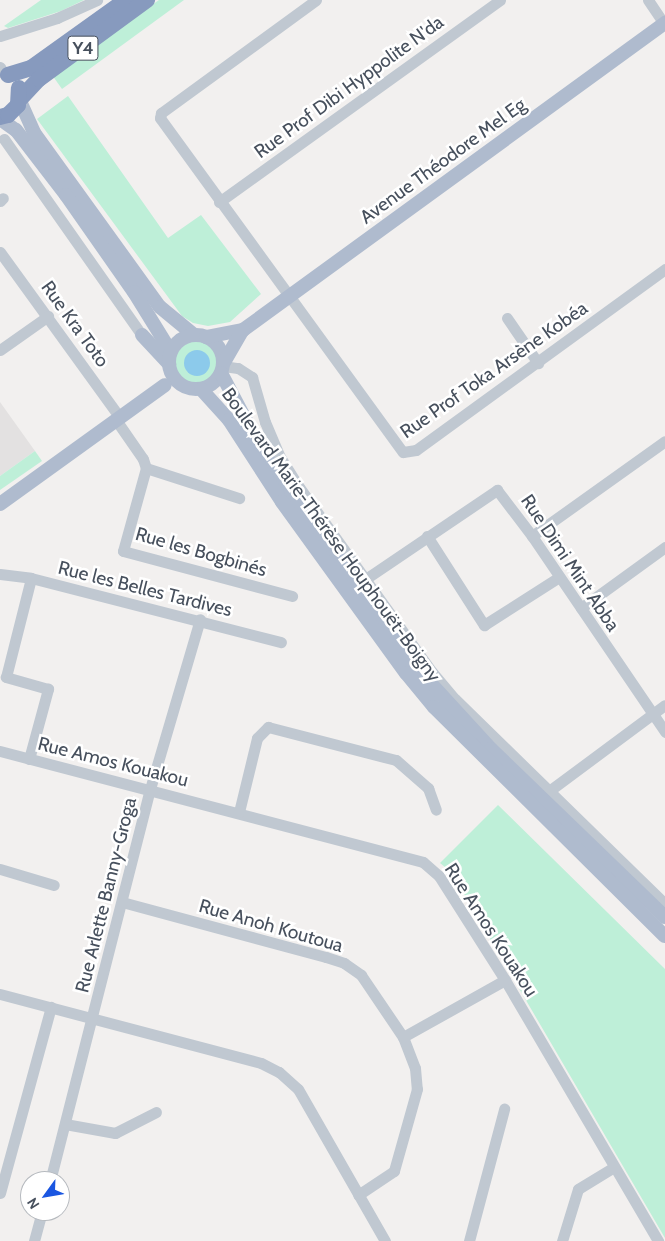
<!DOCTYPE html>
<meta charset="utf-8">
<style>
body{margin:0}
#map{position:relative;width:665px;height:1241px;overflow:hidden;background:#f2f0ef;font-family:Cabin,sans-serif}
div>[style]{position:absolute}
.education>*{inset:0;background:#e3e1e1}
.green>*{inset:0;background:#beefd8}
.round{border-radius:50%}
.water>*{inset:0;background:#8ccaeb}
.minor>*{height:11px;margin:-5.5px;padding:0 5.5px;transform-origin:5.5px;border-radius:5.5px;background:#c0c8d1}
.major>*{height:14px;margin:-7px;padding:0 7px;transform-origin:7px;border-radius:7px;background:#afbbce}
.major>.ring{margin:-7px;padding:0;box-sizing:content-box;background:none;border:14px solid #afbbce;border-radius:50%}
.highway>*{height:16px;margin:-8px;padding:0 8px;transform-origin:8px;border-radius:8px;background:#879abe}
span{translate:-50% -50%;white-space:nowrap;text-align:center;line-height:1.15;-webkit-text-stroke:5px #fff;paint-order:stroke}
.shield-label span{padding:1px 4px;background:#fff;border:1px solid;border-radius:4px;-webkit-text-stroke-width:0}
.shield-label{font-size:18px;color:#47505d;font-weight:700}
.street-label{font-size:19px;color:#47505d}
.north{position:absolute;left:20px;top:1171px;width:50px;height:50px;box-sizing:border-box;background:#fff;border:1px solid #b5b9be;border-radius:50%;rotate:238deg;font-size:14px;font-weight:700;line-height:20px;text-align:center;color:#47505d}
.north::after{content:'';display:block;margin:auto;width:18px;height:22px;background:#1a56e1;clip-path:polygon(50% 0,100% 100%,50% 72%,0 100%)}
</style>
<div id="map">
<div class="education">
<div style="clip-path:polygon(0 402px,35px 451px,0 476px)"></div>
</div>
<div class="green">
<div style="clip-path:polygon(41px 0,84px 0,61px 11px,8px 28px,4px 26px)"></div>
<div style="clip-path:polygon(159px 0,184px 0,62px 89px,52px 75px)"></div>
<div style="clip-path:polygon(68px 96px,168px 238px,201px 215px,261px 294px,230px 322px,208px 326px,193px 323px,182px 316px,37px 119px)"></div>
<div class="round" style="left:175px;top:341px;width:44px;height:44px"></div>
<div style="clip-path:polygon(35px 451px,42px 461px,0 490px,0 476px)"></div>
<div style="clip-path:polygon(498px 805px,665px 969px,665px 1238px,451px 872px,440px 863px)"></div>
</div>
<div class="water">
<div class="round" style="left:184px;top:350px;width:26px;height:26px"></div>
</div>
<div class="minor">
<div style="left:316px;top:0;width:192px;rotate:143.9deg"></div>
<div style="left:161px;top:113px;width:5px;rotate:101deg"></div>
<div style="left:160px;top:118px;width:413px;rotate:54deg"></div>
<div style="left:403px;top:452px;width:13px;rotate:-9deg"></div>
<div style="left:416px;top:450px;width:308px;rotate:-36deg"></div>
<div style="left:648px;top:0;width:29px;rotate:56deg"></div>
<div style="left:0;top:36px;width:60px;rotate:-17.5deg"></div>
<div style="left:57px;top:18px;width:44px;rotate:-24.2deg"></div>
<div style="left:0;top:67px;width:8px;rotate:60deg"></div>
<div style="left:4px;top:139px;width:240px;rotate:54.9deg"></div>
<div style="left:0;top:201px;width:4px;rotate:-45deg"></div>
<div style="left:219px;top:202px;width:346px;rotate:-35.7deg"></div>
<div style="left:0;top:252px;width:205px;rotate:54.1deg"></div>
<div style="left:507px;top:318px;width:55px;rotate:55.4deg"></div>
<div style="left:0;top:350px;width:59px;rotate:-35.3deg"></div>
<div style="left:223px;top:366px;width:15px;rotate:8deg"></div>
<div style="left:238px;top:368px;width:17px;rotate:33deg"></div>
<div style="left:252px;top:377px;width:47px;rotate:73.9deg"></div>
<div style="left:265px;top:422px;width:38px;rotate:67deg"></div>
<div style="left:280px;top:457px;width:36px;rotate:58deg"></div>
<div style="left:299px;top:487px;width:228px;rotate:54.3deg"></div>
<div style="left:432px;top:672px;width:35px;rotate:50deg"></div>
<div style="left:455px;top:699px;width:293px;rotate:44.3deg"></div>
<div style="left:116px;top:420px;width:47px;rotate:55.3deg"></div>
<div style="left:143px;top:459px;width:9px;rotate:72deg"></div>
<div style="left:146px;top:468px;width:98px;rotate:17.9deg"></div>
<div style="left:146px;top:468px;width:86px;rotate:105.5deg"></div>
<div style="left:123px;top:551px;width:175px;rotate:14.9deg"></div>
<div style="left:427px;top:536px;width:106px;rotate:57.4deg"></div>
<div style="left:484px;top:625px;width:89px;rotate:-32.6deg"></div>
<div style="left:532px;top:536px;width:163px;rotate:-35.5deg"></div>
<div style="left:0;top:574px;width:31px;rotate:7deg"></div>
<div style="left:31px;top:578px;width:258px;rotate:14.4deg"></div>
<div style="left:364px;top:580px;width:161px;rotate:-34.1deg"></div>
<div style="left:497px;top:490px;width:58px;rotate:52.7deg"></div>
<div style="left:532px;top:536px;width:237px;rotate:55.8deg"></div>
<div style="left:581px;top:608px;width:104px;rotate:-36deg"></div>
<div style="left:0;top:751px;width:437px;rotate:14.7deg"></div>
<div style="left:423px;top:862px;width:21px;rotate:41deg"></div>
<div style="left:439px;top:876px;width:123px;rotate:57.6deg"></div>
<div style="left:505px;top:980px;width:303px;rotate:59.6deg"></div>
<div style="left:29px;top:759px;width:73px;rotate:-74.8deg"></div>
<div style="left:48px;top:689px;width:44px;rotate:-164.1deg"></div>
<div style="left:6px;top:677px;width:102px;rotate:-75.8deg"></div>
<div style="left:549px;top:791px;width:144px;rotate:-36.6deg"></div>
<div style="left:239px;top:812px;width:76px;rotate:-76.3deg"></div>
<div style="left:257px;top:738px;width:16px;rotate:-45deg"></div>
<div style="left:268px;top:727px;width:132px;rotate:14.5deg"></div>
<div style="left:396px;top:760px;width:43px;rotate:41.2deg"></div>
<div style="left:428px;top:788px;width:23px;rotate:70deg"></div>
<div style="left:0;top:869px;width:56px;rotate:16.5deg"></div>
<div style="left:122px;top:902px;width:211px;rotate:15.1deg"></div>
<div style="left:326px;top:957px;width:19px;rotate:18deg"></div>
<div style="left:344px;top:963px;width:21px;rotate:35deg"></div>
<div style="left:361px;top:975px;width:75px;rotate:55.9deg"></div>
<div style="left:403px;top:1037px;width:33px;rotate:69deg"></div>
<div style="left:415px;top:1068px;width:21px;rotate:85deg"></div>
<div style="left:417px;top:1089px;width:85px;rotate:105.7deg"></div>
<div style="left:394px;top:1171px;width:43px;rotate:146.3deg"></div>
<div style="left:0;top:994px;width:270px;rotate:14.8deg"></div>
<div style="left:261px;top:1063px;width:20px;rotate:27deg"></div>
<div style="left:279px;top:1072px;width:25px;rotate:42deg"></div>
<div style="left:298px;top:1089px;width:175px;rotate:60.2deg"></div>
<div style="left:403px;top:1037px;width:117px;rotate:-29.2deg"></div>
<div style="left:65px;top:1124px;width:51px;rotate:10.2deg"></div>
<div style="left:115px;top:1133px;width:46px;rotate:-27.1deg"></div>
<div style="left:50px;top:1181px;width:405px;rotate:-75.7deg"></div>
<div style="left:150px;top:789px;width:177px;rotate:-73.6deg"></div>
<div style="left:0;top:1193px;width:193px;rotate:-74.7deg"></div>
<div style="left:34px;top:1241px;width:31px;rotate:-75deg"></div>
<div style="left:469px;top:1241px;width:137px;rotate:-75.1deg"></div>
<div style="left:562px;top:1241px;width:54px;rotate:-72.9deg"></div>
<div style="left:578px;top:1189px;width:42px;rotate:-31.4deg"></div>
</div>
<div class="major">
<div style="left:20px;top:101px;width:36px;rotate:66deg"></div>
<div style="left:35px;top:134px;width:213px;rotate:54.2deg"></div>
<div style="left:160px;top:307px;width:44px;rotate:39.5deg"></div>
<div style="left:0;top:119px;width:19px;rotate:35deg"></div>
<div style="left:16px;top:130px;width:82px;rotate:52.4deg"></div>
<div style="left:66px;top:195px;width:118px;rotate:55deg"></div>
<div style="left:134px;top:292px;width:70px;rotate:58.3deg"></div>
<div style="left:142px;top:335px;width:40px;rotate:47deg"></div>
<div class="ring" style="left:169px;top:335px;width:40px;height:40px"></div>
<div style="left:206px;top:337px;width:38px;rotate:-11deg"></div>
<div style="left:243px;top:330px;width:522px;rotate:-36.04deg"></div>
<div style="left:223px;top:364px;width:39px;rotate:-60deg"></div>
<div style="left:221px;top:373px;width:90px;rotate:62.3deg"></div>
<div style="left:263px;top:453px;width:275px;rotate:54.2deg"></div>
<div style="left:424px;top:676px;width:99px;rotate:47.5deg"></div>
<div style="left:491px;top:749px;width:242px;rotate:44deg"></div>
<div style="left:201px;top:389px;width:42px;rotate:47.9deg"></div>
<div style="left:229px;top:420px;width:98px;rotate:57.1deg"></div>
<div style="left:282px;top:502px;width:211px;rotate:54.1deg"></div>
<div style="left:406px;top:673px;width:44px;rotate:50.5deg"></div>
<div style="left:434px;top:707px;width:325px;rotate:44.8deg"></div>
<div style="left:0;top:504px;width:203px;rotate:-35.8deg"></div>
</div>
<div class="highway">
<div style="left:8px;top:75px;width:24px;rotate:-17deg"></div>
<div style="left:31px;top:68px;width:117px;rotate:-35.6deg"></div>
<div style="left:21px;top:98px;width:26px;rotate:-47deg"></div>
<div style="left:39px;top:79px;width:134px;rotate:-36.2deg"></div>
<div style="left:0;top:117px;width:8px;rotate:-14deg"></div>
<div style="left:8px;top:115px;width:14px;rotate:-45deg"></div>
<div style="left:18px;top:105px;width:17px;rotate:-87deg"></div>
</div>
<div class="shield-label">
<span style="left:83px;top:48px">Y4</span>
</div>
<div class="street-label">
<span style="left:349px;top:87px;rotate:-36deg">Rue Prof Dibi Hyppolite N'da</span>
<span style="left:443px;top:161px;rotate:-36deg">Avenue Théodore Mel Eg</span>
<span style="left:75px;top:324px;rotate:54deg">Rue Kra Toto</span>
<span style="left:494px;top:370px;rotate:-35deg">Rue Prof Toka Arsène Kobéa</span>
<span style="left:331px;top:535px;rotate:54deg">Boulevard Marie-Thérèse Houphouët-Boigny</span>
<span style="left:201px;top:552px;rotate:16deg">Rue les Bogbinés</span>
<span style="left:570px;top:563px;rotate:56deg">Rue Dimi Mint Abba</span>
<span style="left:145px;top:589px;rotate:14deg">Rue les Belles Tardives</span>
<span style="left:113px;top:762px;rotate:14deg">Rue Amos Kouakou</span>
<span style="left:106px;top:895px;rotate:-76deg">Rue Arlette Banny-Groga</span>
<span style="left:271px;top:926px;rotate:16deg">Rue Anoh Koutoua</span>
<span style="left:491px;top:930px;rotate:57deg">Rue Amos Kouakou</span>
</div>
<div class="north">N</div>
</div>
